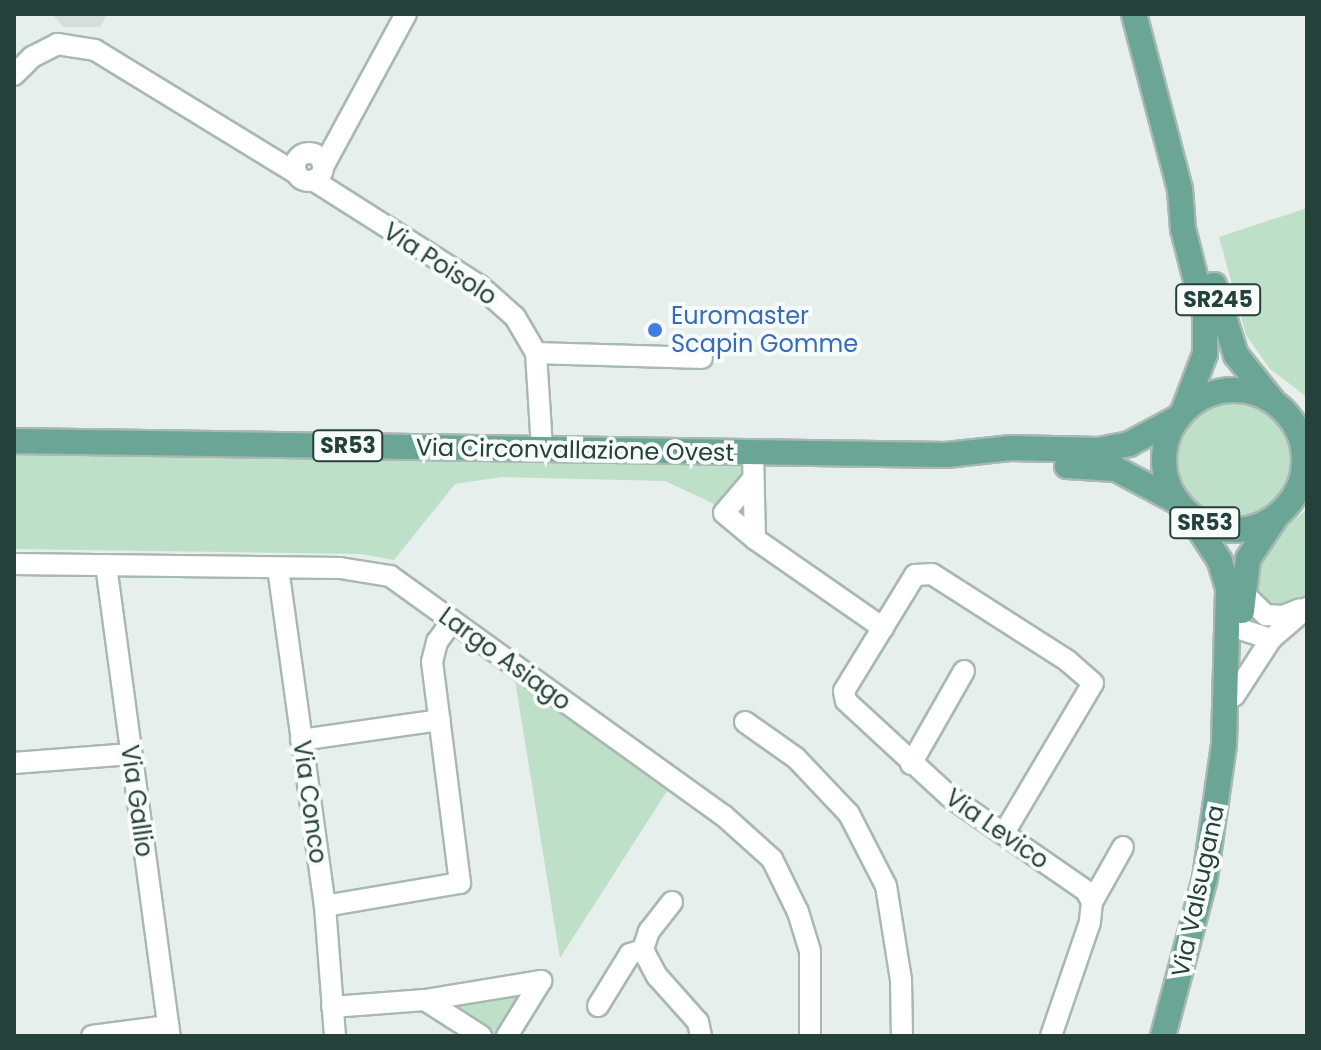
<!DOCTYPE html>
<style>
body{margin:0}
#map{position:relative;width:1321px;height:1050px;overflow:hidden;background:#e6efeb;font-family:Poppins,sans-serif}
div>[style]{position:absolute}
.built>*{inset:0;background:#d4dfda}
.green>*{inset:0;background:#bfe0c8}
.round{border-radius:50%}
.roads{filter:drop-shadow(2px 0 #a8b8b2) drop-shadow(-2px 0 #a8b8b2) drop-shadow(0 2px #a8b8b2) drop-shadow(0 -2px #a8b8b2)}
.minor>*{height:20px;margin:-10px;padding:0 10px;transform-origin:10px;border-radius:10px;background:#fff}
.minor>.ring{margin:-10px;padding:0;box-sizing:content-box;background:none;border:20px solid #fff;border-radius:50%}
.major>*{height:24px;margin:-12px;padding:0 12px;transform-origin:12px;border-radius:12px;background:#6aa596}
.major>.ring{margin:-12px;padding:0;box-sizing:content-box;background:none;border:24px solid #6aa596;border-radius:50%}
.dots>*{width:22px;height:22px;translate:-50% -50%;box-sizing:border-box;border:4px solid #f7fbf9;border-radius:50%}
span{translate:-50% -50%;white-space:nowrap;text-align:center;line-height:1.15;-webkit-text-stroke:8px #f7fbf9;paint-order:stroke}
.shield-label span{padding:2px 6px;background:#f7fbf9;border:2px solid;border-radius:6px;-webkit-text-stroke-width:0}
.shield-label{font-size:22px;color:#24423a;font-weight:700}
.street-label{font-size:24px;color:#24423a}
.shop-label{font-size:24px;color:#366cbe}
.left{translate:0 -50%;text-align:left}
.frame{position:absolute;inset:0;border:16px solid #24423a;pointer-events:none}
</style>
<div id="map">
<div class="built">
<div style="clip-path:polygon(52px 14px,107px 14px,100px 27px,63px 27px)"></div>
</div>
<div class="green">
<div style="clip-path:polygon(1307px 208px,1307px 397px,1270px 369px,1246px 335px,1219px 237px)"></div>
<div class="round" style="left:1177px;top:402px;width:116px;height:116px"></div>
<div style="clip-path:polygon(14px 451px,739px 462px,749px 473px,723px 508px,665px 481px,502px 477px,455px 484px,394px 560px,361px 554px,14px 549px)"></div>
<div style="clip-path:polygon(1307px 509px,1307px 599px,1285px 611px,1266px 608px,1249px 581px,1272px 539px)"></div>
<div style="clip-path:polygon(515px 680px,667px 791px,560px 958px)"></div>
<div style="clip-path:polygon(525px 990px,497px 1036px,441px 1002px)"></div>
</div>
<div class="roads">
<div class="minor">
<div style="left:14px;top:75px;width:25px;rotate:-45deg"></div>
<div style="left:32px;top:57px;width:28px;rotate:-27deg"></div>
<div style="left:57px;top:44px;width:38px;rotate:9deg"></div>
<div style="left:95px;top:50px;width:237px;rotate:31.5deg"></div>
<div class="ring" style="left:295px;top:153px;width:8px;height:8px"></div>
<div style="left:324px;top:165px;width:172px;rotate:-61.5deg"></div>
<div style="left:313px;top:180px;width:198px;rotate:32.4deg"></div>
<div style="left:480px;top:286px;width:47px;rotate:41.5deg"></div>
<div style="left:515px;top:317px;width:42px;rotate:59.7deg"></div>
<div style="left:536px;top:353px;width:96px;rotate:86.4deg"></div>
<div style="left:536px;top:353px;width:166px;rotate:1.7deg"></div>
<div style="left:753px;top:453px;width:86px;rotate:88.7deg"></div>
<div style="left:755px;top:539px;width:156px;rotate:34.8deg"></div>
<div style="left:752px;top:480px;width:43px;rotate:130.3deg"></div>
<div style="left:724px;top:513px;width:40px;rotate:40deg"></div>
<div style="left:14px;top:564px;width:326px;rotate:0.7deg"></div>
<div style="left:340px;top:568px;width:51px;rotate:9.1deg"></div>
<div style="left:390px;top:576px;width:410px;rotate:35.7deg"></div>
<div style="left:723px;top:815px;width:66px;rotate:41.9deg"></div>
<div style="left:772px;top:859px;width:59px;rotate:63.9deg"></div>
<div style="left:798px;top:912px;width:41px;rotate:72.9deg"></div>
<div style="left:810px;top:951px;width:85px;rotate:90deg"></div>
<div style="left:106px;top:565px;width:475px;rotate:82.3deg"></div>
<div style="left:278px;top:568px;width:341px;rotate:82.1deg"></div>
<div style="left:325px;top:906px;width:130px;rotate:85.6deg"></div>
<div style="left:1243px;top:593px;width:32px;rotate:44deg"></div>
<div style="left:1266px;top:615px;width:17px;rotate:3deg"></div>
<div style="left:1283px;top:616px;width:18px;rotate:-22deg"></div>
<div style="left:1236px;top:602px;width:19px;rotate:96deg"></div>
<div style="left:1234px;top:621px;width:10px;rotate:53deg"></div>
<div style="left:1240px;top:629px;width:33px;rotate:18deg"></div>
<div style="left:1234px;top:696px;width:68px;rotate:-57deg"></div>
<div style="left:1271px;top:639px;width:48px;rotate:-40.7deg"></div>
<div style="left:745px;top:722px;width:62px;rotate:35.2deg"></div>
<div style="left:796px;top:758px;width:77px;rotate:46.6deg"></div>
<div style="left:849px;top:814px;width:81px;rotate:62.8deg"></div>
<div style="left:886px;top:886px;width:95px;rotate:80.9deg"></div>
<div style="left:901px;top:980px;width:56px;rotate:89deg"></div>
<div style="left:301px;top:740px;width:140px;rotate:-8.2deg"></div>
<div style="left:14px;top:763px;width:117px;rotate:-4.4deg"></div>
<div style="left:911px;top:764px;width:107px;rotate:-60.3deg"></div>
<div style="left:1004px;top:833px;width:174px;rotate:-59.3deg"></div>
<div style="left:1093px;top:683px;width:33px;rotate:-139deg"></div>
<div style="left:1068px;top:661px;width:161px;rotate:-147.4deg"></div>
<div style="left:932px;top:574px;width:17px;rotate:177deg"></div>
<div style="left:915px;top:575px;width:136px;rotate:121.5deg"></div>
<div style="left:844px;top:691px;width:10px;rotate:79deg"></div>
<div style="left:846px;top:701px;width:140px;rotate:42.7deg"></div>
<div style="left:949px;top:796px;width:167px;rotate:34.7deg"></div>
<div style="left:1086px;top:891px;width:13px;rotate:61deg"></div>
<div style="left:1092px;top:902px;width:20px;rotate:96deg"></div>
<div style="left:1090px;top:922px;width:120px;rotate:108.9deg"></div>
<div style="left:672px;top:902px;width:37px;rotate:128deg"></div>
<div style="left:649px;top:931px;width:20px;rotate:108deg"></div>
<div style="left:643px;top:950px;width:30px;rotate:62deg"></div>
<div style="left:657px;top:976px;width:62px;rotate:48.3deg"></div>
<div style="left:698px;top:1022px;width:14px;rotate:78deg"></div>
<div style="left:1092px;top:902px;width:63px;rotate:-60.6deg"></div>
<div style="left:325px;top:906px;width:137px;rotate:-9.7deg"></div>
<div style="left:460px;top:883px;width:223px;rotate:-97.2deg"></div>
<div style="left:432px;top:662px;width:21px;rotate:-76deg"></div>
<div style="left:437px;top:642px;width:26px;rotate:-54deg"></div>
<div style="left:425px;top:1000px;width:67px;rotate:32.7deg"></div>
<div style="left:598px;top:1006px;width:61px;rotate:-58.4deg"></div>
<div style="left:630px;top:954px;width:14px;rotate:-17deg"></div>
<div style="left:332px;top:1007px;width:93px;rotate:-4.3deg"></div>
<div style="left:425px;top:1000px;width:118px;rotate:-9.3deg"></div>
<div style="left:541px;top:981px;width:65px;rotate:121.7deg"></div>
<div style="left:92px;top:1036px;width:77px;rotate:-7.5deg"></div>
</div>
<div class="major">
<div style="left:1134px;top:14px;width:181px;rotate:75.3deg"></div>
<div style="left:1180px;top:189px;width:40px;rotate:85.7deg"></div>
<div style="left:1183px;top:229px;width:89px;rotate:75.7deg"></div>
<div style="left:1205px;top:315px;width:39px;rotate:90deg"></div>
<div style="left:1205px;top:354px;width:62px;rotate:110.8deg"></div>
<div style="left:1214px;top:285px;width:73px;rotate:72.6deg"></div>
<div style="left:1236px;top:355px;width:58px;rotate:51.3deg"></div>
<div class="ring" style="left:1164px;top:390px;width:116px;height:116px"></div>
<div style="left:14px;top:441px;width:932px;rotate:0.86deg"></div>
<div style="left:946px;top:455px;width:64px;rotate:-6.2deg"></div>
<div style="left:1010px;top:448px;width:89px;rotate:1.3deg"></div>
<div style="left:1099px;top:450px;width:31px;rotate:-11deg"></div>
<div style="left:1129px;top:444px;width:55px;rotate:-28deg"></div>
<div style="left:1067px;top:466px;width:49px;rotate:3.5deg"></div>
<div style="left:1116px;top:469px;width:70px;rotate:28deg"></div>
<div style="left:1242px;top:611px;width:52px;rotate:-83.4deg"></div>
<div style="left:1248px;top:559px;width:50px;rotate:-56.3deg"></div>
<div style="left:1163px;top:1036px;width:163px;rotate:-75.1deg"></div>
<div style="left:1205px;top:878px;width:135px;rotate:-81.9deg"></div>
<div style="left:1224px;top:744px;width:156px;rotate:-88.5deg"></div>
<div style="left:1228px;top:588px;width:28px;rotate:-107deg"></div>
<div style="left:1220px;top:561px;width:55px;rotate:-123.1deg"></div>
</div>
</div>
<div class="dots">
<div style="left:655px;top:330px;background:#3f7fe0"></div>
</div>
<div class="shield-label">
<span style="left:1218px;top:300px">SR245</span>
<span style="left:348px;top:446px">SR53</span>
<span style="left:1205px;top:523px">SR53</span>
</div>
<div class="street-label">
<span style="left:440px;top:264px;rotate:33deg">Via Poisolo</span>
<span style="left:575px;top:450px;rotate:1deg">Via Circonvallazione Ovest</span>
<span style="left:505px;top:659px;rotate:36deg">Largo Asiago</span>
<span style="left:137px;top:801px;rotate:82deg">Via Gallio</span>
<span style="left:310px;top:802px;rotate:82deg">Via Conco</span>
<span style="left:997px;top:829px;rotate:35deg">Via Levico</span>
<span style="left:1198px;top:891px;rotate:-78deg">Via Valsugana</span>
</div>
<div class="shop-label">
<span class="left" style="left:671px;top:330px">Euromaster<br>Scapin Gomme</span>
</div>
<div class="frame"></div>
</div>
